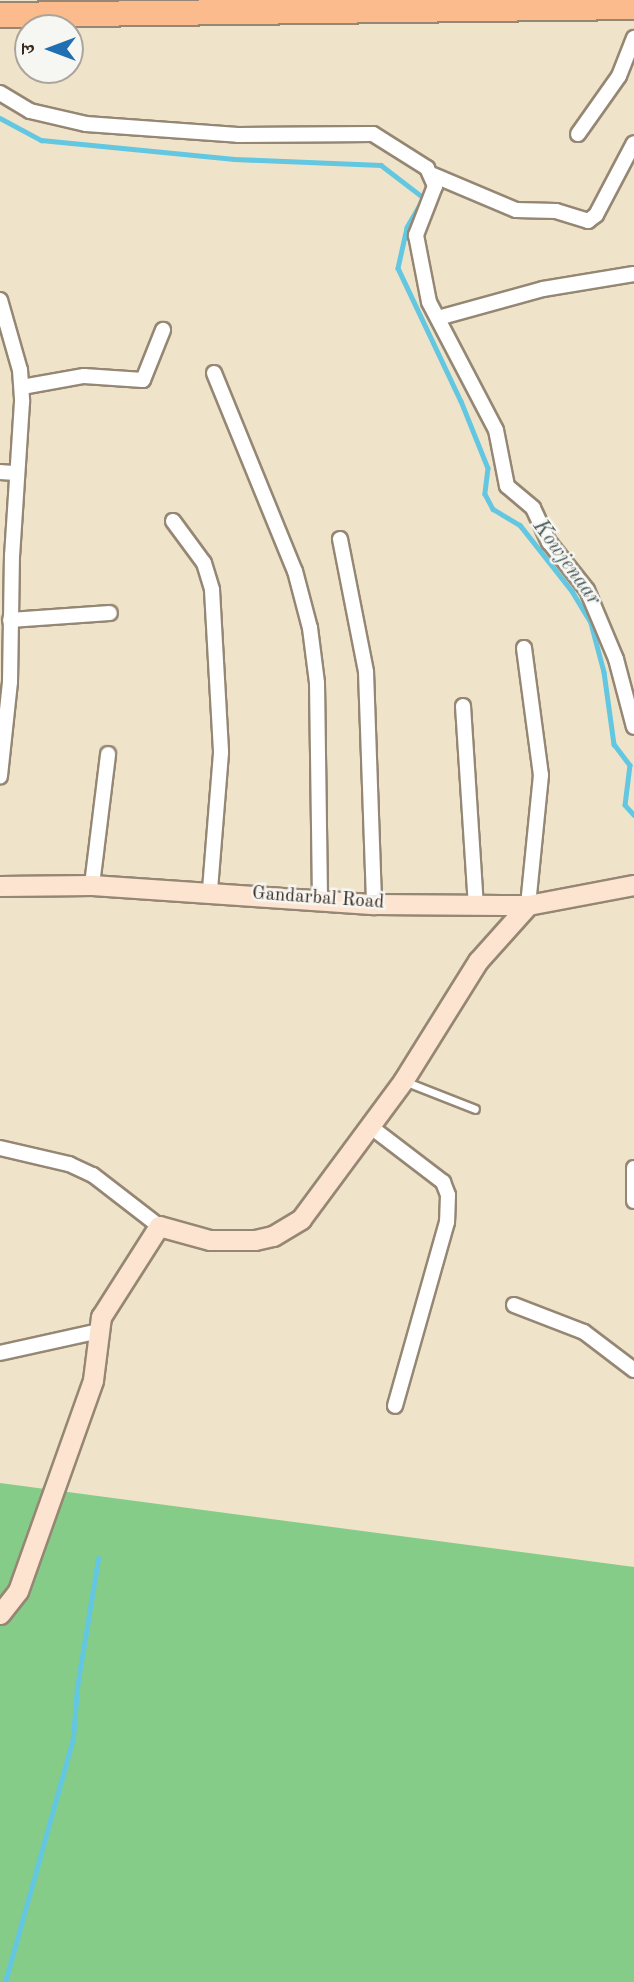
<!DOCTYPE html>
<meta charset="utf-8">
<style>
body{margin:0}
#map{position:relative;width:634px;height:1982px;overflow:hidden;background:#efe4c9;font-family:"Old Standard TT","Noto Serif Devanagari",serif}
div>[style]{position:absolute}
.green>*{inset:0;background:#85cc88}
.stream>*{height:4.5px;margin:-2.25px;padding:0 2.25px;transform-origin:2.25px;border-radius:2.25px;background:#63c7e1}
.roads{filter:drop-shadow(2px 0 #958774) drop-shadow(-2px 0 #958774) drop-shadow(0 2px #958774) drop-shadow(0 -2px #958774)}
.lane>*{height:7px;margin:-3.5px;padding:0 3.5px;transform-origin:3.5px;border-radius:3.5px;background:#fff}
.street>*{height:14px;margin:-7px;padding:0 7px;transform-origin:7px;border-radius:7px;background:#fff}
.secondary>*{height:19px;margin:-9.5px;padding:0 9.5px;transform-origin:9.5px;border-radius:9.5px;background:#fde4d1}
.highway>*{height:24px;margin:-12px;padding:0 12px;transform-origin:12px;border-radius:12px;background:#fbbb8d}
span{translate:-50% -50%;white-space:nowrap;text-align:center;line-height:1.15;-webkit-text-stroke:5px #f6f6f2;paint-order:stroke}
.street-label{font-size:19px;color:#3b2a1e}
.water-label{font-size:21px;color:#475958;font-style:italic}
.north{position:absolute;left:14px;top:14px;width:70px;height:70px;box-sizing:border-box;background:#f6f6f2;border:2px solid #aba49d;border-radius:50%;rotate:270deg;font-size:19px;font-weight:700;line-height:28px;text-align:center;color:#3b2a1e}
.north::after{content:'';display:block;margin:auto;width:24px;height:32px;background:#1f6fb2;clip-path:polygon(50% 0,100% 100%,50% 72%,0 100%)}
</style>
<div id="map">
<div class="green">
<div style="clip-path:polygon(0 1483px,634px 1567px,634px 1982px,0 1982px)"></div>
</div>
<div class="stream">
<div style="left:0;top:118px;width:47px;rotate:28.2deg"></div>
<div style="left:41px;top:140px;width:194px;rotate:5.6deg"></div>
<div style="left:234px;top:159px;width:147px;rotate:2.3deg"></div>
<div style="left:381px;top:165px;width:54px;rotate:37.5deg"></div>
<div style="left:424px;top:198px;width:34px;rotate:120deg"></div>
<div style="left:407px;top:228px;width:41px;rotate:102.7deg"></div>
<div style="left:398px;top:268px;width:147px;rotate:64.7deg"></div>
<div style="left:461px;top:401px;width:72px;rotate:68.1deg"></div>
<div style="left:488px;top:468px;width:26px;rotate:97deg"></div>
<div style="left:485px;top:494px;width:17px;rotate:62deg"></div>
<div style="left:493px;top:509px;width:31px;rotate:31deg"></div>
<div style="left:520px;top:525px;width:84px;rotate:51.8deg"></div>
<div style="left:572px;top:591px;width:37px;rotate:59deg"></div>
<div style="left:591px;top:623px;width:51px;rotate:75.1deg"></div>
<div style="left:604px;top:672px;width:73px;rotate:82.1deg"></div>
<div style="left:614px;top:744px;width:26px;rotate:53deg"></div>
<div style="left:630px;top:765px;width:40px;rotate:97.1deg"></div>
<div style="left:625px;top:805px;width:13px;rotate:48deg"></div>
<div style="left:5px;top:1982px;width:253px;rotate:-74.4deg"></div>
<div style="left:73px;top:1738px;width:51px;rotate:-85.5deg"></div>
<div style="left:77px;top:1687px;width:130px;rotate:-80.7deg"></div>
</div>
<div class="roads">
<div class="lane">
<div style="left:404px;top:1081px;width:76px;rotate:21.5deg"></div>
</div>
<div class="street">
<div style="left:0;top:93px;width:35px;rotate:31deg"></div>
<div style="left:30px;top:111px;width:57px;rotate:13.1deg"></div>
<div style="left:86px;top:124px;width:152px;rotate:4.1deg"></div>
<div style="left:238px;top:135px;width:135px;rotate:-0.4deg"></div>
<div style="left:373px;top:134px;width:64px;rotate:32.2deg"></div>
<div style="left:427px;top:168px;width:20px;rotate:66deg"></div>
<div style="left:435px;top:186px;width:53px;rotate:111.2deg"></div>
<div style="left:416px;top:235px;width:68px;rotate:79deg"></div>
<div style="left:429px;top:302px;width:144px;rotate:62.4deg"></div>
<div style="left:496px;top:430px;width:57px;rotate:78.9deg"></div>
<div style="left:507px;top:486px;width:34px;rotate:40deg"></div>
<div style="left:533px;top:508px;width:38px;rotate:65deg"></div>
<div style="left:549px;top:542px;width:61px;rotate:51.6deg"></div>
<div style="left:587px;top:590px;width:75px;rotate:67.2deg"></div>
<div style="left:616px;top:659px;width:70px;rotate:75.2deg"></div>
<div style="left:578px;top:134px;width:71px;rotate:-54.7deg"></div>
<div style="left:619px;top:76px;width:41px;rotate:-68.5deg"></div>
<div style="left:433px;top:175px;width:90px;rotate:22.9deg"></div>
<div style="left:516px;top:210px;width:40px;rotate:1.4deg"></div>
<div style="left:556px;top:211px;width:34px;rotate:17deg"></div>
<div style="left:588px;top:221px;width:10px;rotate:-37deg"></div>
<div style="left:596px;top:215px;width:81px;rotate:-62.2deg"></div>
<div style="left:0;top:300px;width:73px;rotate:74.1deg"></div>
<div style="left:20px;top:370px;width:32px;rotate:86deg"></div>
<div style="left:22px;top:402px;width:153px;rotate:93.7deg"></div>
<div style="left:12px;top:555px;width:127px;rotate:90.9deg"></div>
<div style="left:10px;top:682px;width:95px;rotate:96.1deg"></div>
<div style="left:438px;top:318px;width:109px;rotate:-15.4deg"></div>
<div style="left:543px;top:289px;width:92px;rotate:-9.4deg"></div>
<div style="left:214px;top:373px;width:214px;rotate:67.8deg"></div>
<div style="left:295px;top:571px;width:59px;rotate:75.3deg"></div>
<div style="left:310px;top:628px;width:55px;rotate:82.7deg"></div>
<div style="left:317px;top:683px;width:218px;rotate:89.2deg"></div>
<div style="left:22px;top:387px;width:63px;rotate:-10.1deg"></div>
<div style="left:84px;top:376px;width:59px;rotate:3.9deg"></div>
<div style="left:143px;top:380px;width:54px;rotate:-68.2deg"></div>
<div style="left:0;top:472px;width:16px;rotate:4deg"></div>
<div style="left:173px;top:521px;width:52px;rotate:53.6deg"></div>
<div style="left:204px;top:563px;width:28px;rotate:73deg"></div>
<div style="left:212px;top:590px;width:163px;rotate:86.8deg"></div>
<div style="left:221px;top:753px;width:136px;rotate:94.6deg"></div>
<div style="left:340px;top:539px;width:136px;rotate:78.9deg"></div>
<div style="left:366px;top:672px;width:232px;rotate:88deg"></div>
<div style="left:10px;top:620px;width:100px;rotate:-4deg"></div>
<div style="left:524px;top:648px;width:128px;rotate:82.4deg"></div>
<div style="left:541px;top:775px;width:131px;rotate:95.7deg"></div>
<div style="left:463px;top:706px;width:199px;rotate:86.3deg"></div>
<div style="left:92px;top:885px;width:132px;rotate:-83deg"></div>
<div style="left:371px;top:1127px;width:91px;rotate:37.4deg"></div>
<div style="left:443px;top:1182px;width:14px;rotate:69deg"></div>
<div style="left:448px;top:1195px;width:27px;rotate:92deg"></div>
<div style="left:447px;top:1222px;width:191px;rotate:105.8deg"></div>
<div style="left:0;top:1148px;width:71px;rotate:13.1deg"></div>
<div style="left:69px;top:1164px;width:26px;rotate:25deg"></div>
<div style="left:93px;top:1175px;width:83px;rotate:37.7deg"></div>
<div style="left:634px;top:1168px;width:33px;rotate:90deg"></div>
<div style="left:514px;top:1305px;width:75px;rotate:21.1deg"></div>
<div style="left:584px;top:1332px;width:63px;rotate:37.2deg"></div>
<div style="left:0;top:1353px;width:101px;rotate:-12.5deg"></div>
</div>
<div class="secondary">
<div style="left:0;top:886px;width:92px;rotate:-0.6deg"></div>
<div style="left:92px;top:885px;width:283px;rotate:3.9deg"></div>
<div style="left:374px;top:904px;width:154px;rotate:0.4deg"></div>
<div style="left:528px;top:905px;width:108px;rotate:-10.7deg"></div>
<div style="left:0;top:1614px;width:29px;rotate:-52deg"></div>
<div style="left:18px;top:1591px;width:224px;rotate:-70.4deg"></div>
<div style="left:93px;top:1380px;width:64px;rotate:-82.8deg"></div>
<div style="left:101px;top:1317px;width:108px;rotate:-57.5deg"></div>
<div style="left:159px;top:1226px;width:53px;rotate:15.4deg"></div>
<div style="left:210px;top:1240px;width:45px"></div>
<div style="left:255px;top:1240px;width:18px;rotate:-13deg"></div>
<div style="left:273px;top:1236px;width:33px;rotate:-31deg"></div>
<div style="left:301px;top:1219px;width:172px;rotate:-53.5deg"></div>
<div style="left:403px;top:1081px;width:142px;rotate:-58deg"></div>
<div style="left:478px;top:961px;width:75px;rotate:-48.2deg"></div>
</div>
<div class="highway">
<div style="left:0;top:15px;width:634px;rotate:-0.72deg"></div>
</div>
</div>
<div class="street-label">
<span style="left:318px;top:899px;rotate:4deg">Gandarbal Road</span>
</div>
<div class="water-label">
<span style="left:566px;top:563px;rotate:54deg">Kowjenaar</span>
</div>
<div class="north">उ</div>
</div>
